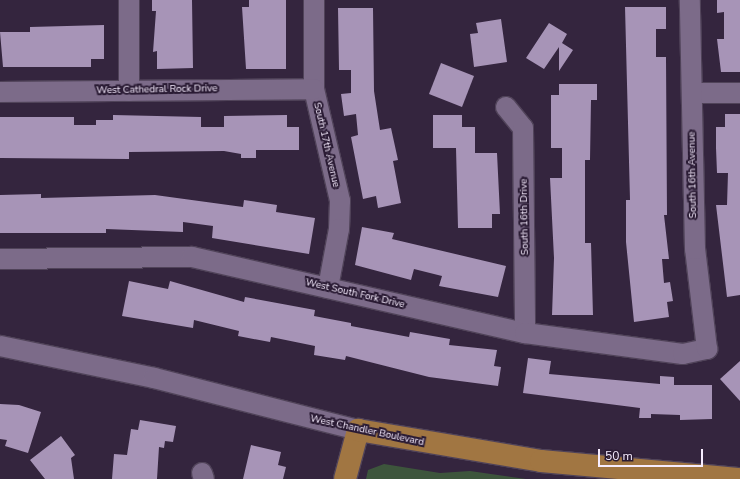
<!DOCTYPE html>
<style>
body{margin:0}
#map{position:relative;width:740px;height:479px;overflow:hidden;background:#34253e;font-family:"Nunito Sans",sans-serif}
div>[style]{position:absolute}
.green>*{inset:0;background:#3d553c}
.building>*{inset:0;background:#a794b7}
.roads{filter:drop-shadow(1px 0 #504359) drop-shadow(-1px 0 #504359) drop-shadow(0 1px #504359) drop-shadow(0 -1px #504359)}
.minor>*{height:20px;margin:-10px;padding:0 10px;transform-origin:10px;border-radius:10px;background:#7c6b89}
.major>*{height:22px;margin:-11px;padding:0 11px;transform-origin:11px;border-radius:11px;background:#a17642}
span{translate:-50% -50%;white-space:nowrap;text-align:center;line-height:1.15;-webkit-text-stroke:4px #2a1b34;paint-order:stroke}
.street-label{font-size:10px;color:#f7edff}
.scale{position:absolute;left:598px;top:449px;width:105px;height:18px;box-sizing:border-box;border:2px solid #f7edff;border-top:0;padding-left:5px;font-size:12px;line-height:14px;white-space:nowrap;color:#f7edff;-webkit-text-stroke:3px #2a1b34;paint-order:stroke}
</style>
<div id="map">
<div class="green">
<div style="clip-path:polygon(384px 464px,440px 473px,470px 471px,526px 479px,366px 479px,368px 470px)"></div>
</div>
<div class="building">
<div style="clip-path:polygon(152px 0,192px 0,193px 68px,157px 69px,157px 51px,153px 52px,156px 11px,152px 11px)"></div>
<div style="clip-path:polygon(249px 0,286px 0,286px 69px,246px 69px,242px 7px,249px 7px)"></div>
<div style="clip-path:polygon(717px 0,740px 0,740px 72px,721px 72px,717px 39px,724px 39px,724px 12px,717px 13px)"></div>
<div style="clip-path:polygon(625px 7px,666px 7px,666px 29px,656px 29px,656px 57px,666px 57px,667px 215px,664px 215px,669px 259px,662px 259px,664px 283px,670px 282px,673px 301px,667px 302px,669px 317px,634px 322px,626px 242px,626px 200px,630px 200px)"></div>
<div style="clip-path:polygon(338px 8px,373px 8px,374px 91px,380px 130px,391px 128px,398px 160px,393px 161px,401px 203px,378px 208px,376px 196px,363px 199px,351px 137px,358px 135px,356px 114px,344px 116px,341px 94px,351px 93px,351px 70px,339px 70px)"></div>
<div style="clip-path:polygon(501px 19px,507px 62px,474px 67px,470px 34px,478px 33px,476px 23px)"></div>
<div style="clip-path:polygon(549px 23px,567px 34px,562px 43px,573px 50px,559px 71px,559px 47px,544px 69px,526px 58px)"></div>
<div style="clip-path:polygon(104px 25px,104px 59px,91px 59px,91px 67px,3px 67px,0 32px,30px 32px,30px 27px)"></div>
<div style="clip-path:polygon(441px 63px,474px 76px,462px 107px,429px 94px)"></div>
<div style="clip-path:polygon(559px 84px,597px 84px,597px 100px,591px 100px,590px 160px,585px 160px,585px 243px,591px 243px,593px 315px,552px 315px,554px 258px,550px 178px,562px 178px,562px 148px,551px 148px,551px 95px,559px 95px)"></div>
<div style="clip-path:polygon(725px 114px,740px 114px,740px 295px,727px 297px,716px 205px,727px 205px,728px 173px,717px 173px,716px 148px,716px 127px,725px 127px)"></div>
<div style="clip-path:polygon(113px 115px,201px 117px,201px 127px,224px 127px,224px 116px,287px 115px,287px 127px,299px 127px,299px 150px,256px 150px,256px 158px,241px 158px,241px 154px,224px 151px,129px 152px,129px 159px,0 158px,0 117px,74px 117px,74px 125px,96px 125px,96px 120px,113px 120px)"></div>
<div style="clip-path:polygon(433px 115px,462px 115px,462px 127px,475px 127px,475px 153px,497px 153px,500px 214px,492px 214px,492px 228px,458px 228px,456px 148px,433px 148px)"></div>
<div style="clip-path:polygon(41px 194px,41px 198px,155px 195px,243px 207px,244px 200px,277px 205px,276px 212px,315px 218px,309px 254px,212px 238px,213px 226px,183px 222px,183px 232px,106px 229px,106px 233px,0 233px,0 195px)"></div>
<div style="clip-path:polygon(362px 227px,394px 233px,392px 239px,506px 266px,498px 297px,439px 286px,442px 276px,414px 269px,411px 280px,355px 265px)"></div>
<div style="clip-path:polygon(129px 281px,168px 289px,170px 281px,244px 302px,245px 297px,315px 310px,314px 316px,351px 323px,351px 326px,409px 337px,410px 332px,450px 339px,449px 345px,497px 350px,494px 366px,501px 367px,498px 386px,429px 377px,346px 356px,345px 360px,314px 355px,315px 346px,271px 337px,270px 342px,238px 336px,239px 331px,194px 320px,193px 328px,122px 316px)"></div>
<div style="clip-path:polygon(528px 358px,551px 361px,549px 374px,660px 384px,660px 376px,674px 377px,674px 385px,712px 385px,712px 419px,680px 420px,680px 415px,651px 414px,651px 418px,639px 418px,640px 408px,523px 393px)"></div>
<div style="clip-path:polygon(740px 361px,740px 401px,720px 379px)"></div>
<div style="clip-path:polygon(0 404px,19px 405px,41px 412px,28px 453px,5px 446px,7px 440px,0 439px)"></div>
<div style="clip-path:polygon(140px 420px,176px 426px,173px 442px,165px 441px,164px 448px,159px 447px,157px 479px,112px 479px,114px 454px,127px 455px,131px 429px,138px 430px)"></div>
<div style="clip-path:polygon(61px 436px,75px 455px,71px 458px,74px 479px,45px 479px,30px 460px)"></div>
<div style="clip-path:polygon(251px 445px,281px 452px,278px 465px,286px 467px,283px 479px,243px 479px)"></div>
</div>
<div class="roads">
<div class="minor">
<div style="left:129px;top:0;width:91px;rotate:90deg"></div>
<div style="left:314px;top:0;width:89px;rotate:90deg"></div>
<div style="left:314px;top:89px;width:115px;rotate:76.9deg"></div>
<div style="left:340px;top:201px;width:28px;rotate:92deg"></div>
<div style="left:339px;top:229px;width:60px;rotate:100.6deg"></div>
<div style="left:0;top:92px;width:314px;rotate:-0.5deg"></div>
<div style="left:692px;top:93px;width:48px"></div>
<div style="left:506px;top:107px;width:27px;rotate:51deg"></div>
<div style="left:523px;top:128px;width:205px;rotate:89.4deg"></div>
<div style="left:0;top:259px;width:192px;rotate:-0.6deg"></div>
<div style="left:192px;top:257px;width:342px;rotate:12.9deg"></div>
<div style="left:525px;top:333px;width:159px;rotate:7.6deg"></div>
<div style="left:683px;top:354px;width:25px;rotate:-12deg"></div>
<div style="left:707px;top:349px;width:101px;rotate:-96.8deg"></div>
<div style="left:695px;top:249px;width:249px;rotate:-91.2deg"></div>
<div style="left:0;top:346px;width:157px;rotate:11.7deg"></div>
<div style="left:154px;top:378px;width:211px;rotate:14.3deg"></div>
<div style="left:202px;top:473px;width:6px;rotate:72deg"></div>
</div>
<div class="major">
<div style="left:345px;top:479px;width:51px;rotate:-75.1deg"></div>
<div style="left:358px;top:430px;width:186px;rotate:9.6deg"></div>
<div style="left:541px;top:461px;width:200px;rotate:5.2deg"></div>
</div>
</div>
<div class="street-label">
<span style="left:157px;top:90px;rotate:-1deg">West Cathedral Rock Drive</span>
<span style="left:326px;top:145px;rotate:77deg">South 17th Avenue</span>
<span style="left:693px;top:175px;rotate:-91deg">South 16th Avenue</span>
<span style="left:525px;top:217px;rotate:-91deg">South 16th Drive</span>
<span style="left:355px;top:294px;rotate:13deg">West South Fork Drive</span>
<span style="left:367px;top:431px;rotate:12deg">West Chandler Boulevard</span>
</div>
<div class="scale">50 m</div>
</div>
